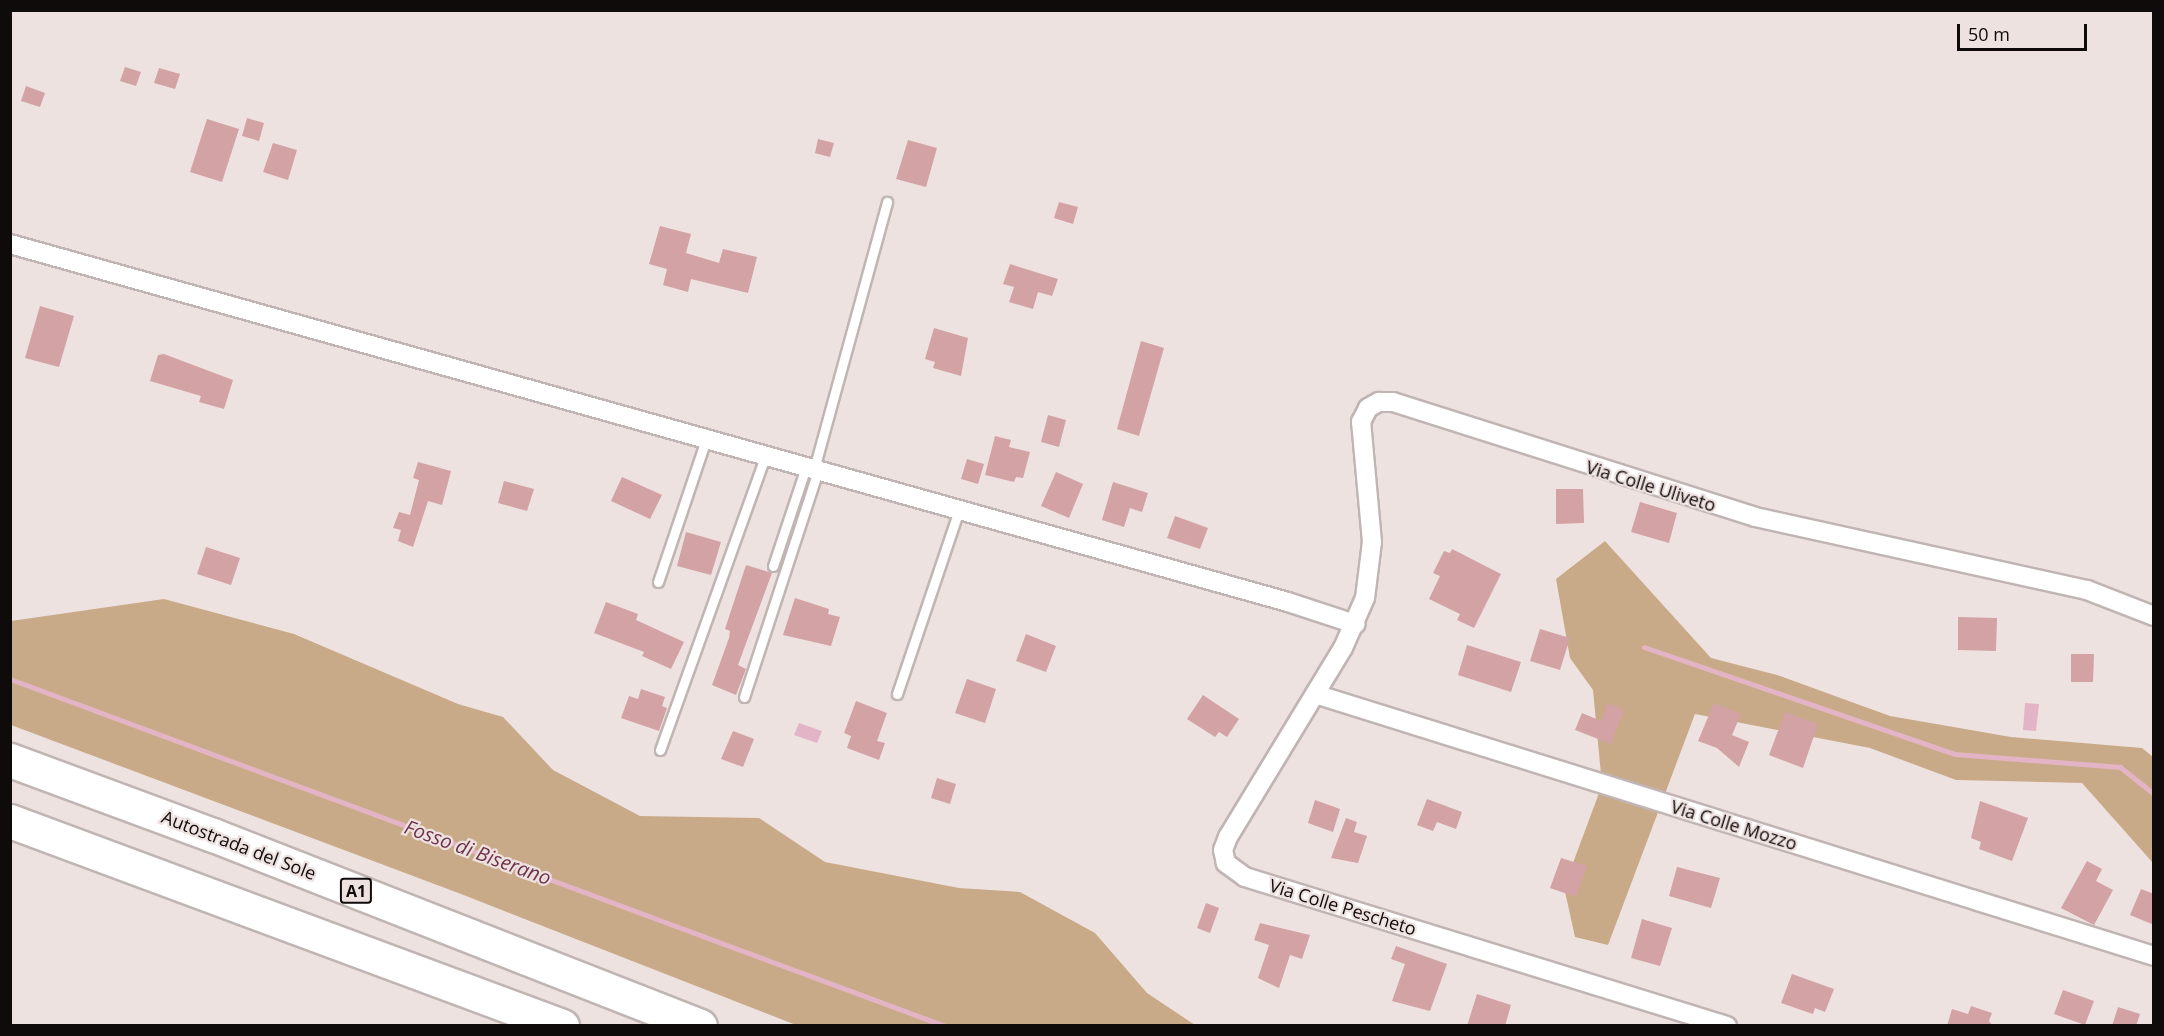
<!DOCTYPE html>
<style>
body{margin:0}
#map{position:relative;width:2164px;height:1036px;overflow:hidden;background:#eee2e0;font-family:"Open Sans",sans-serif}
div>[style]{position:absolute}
.forest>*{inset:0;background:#c9aa88}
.water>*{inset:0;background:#e3b4c5}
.stream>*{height:5px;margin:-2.5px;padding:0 2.5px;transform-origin:2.5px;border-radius:2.5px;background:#e3b4c5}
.building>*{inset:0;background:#d3a2a5}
.roads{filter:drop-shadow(2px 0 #c0b5b3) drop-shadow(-2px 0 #c0b5b3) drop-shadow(0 2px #c0b5b3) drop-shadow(0 -2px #c0b5b3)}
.service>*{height:9px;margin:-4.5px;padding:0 4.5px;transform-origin:4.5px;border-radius:4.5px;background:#fff}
.minor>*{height:18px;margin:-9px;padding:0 9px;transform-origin:9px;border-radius:9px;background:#fff}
.motorway>*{height:33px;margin:-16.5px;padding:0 16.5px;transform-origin:16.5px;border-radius:16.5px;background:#fff}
span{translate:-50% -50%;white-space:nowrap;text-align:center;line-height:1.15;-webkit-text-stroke:4.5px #eee2e0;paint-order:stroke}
.shield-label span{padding:2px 4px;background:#eee2e0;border:2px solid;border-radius:4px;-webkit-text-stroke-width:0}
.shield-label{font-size:16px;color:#0f0b0a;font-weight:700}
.street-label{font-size:18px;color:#0f0b0a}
.water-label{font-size:20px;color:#6f344d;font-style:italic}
.frame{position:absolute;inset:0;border:12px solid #0f0b0a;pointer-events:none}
.scale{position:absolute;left:1957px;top:24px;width:130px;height:27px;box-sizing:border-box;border:3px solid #0f0b0a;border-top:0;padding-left:8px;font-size:18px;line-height:21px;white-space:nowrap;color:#0f0b0a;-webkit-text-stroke:4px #eee2e0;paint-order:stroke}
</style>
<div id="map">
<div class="forest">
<div style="clip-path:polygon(1605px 541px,1711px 658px,1777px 675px,1890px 716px,2011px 737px,2142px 748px,2153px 757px,2153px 863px,2082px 783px,1956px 780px,1870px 748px,1695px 714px,1608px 945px,1575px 937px,1564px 887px,1602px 785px,1593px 690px,1570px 658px,1556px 579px)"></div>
<div style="clip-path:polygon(164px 599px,294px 634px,458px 704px,503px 717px,553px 770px,640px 816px,759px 818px,825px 862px,959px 888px,1020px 892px,1095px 933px,1147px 993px,1195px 1025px,796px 1025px,461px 894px,11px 725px,11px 621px)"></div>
</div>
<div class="water">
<div style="clip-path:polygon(2025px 703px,2039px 704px,2036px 731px,2023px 730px)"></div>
<div style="clip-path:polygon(799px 723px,822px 731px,817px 743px,794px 735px)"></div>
</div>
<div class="stream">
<div style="left:1644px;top:647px;width:329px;rotate:19deg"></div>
<div style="left:1955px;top:754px;width:166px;rotate:4.5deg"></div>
<div style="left:2120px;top:767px;width:43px;rotate:38.5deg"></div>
<div style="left:10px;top:679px;width:997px;rotate:20.36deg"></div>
</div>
<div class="building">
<div style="clip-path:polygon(125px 67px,141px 72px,136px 86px,120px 81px)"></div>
<div style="clip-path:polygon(159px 68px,180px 74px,175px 89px,154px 83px)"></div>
<div style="clip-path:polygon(26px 86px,45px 93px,40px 107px,21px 101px)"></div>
<div style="clip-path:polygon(247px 118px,264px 123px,259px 141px,242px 136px)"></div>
<div style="clip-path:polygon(207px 119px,239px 129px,222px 182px,190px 172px)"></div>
<div style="clip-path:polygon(818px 139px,834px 143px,830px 157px,815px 153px)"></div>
<div style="clip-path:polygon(908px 140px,937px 148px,926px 187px,896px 179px)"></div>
<div style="clip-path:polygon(273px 143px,297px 150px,288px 180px,263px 172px)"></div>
<div style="clip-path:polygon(1059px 202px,1078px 207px,1073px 224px,1054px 218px)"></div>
<div style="clip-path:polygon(660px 226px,691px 234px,686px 253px,719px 263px,723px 249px,757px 257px,748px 293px,691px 279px,688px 292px,663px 285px,667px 269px,649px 264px)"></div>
<div style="clip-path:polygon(1010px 264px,1058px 279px,1052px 296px,1038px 292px,1033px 309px,1009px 302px,1014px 287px,1003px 284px)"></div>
<div style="clip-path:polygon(40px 306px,74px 316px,59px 367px,25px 358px)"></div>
<div style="clip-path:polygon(934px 328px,968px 338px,961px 376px,933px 368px,935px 362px,925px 359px)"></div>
<div style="clip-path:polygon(1141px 341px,1164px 348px,1139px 436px,1117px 429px)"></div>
<div style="clip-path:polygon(164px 354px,233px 380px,224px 409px,199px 402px,201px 396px,150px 381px,158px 355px)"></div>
<div style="clip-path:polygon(1048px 415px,1066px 420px,1059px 447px,1041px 442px)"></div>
<div style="clip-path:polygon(995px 436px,1011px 440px,1009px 447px,1030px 452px,1023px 478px,1016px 477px,1014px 482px,985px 475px)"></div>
<div style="clip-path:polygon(967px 459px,984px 464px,978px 484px,961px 479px)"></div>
<div style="clip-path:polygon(418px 462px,451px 471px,442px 505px,428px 501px,413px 547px,398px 541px,401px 530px,393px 528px,399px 512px,410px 515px,419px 480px,413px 478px)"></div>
<div style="clip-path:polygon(1056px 472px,1083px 484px,1069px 518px,1041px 506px)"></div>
<div style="clip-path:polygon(622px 477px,662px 495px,650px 519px,611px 501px)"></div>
<div style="clip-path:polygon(504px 481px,534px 489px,527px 511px,498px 503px)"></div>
<div style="clip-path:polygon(1113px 482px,1148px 493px,1142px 512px,1130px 508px,1124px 527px,1102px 520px)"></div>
<div style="clip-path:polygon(1556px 489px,1583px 489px,1584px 523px,1556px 524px)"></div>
<div style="clip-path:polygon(1640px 502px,1677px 513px,1669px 543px,1631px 532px)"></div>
<div style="clip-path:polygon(1175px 516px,1208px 528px,1200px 549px,1167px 538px)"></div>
<div style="clip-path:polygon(686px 532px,721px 542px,711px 575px,677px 566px)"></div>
<div style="clip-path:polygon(206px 547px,240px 558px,231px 585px,197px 574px)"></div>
<div style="clip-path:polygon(1452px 549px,1501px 574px,1474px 628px,1457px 620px,1460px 614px,1429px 599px,1440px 576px,1433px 573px,1444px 551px,1450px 553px)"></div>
<div style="clip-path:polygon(746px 565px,772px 573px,738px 665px,746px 669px,736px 695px,712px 685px,729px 638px,730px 631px,725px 629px)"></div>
<div style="clip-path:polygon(795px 598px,829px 609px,828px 614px,840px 617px,831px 646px,783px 635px)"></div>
<div style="clip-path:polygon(606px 602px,638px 614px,636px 620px,684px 642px,671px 669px,642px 656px,644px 652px,594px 633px)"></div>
<div style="clip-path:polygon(1958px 617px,1997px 618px,1996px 651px,1958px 650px)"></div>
<div style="clip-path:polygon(1540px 629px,1570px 638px,1560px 670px,1530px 661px)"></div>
<div style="clip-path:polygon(1026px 634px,1056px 646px,1046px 672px,1016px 661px)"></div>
<div style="clip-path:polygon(1467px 645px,1521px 662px,1511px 692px,1458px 675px)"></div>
<div style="clip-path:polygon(2071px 654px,2094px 654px,2093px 682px,2071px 682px)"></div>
<div style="clip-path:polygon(967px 679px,996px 689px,985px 723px,955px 713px)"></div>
<div style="clip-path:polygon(641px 689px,665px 697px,662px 706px,667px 708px,659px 731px,621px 718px,629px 696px,638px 699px)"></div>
<div style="clip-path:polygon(1203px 695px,1239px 719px,1227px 737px,1219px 732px,1215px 737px,1187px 719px)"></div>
<div style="clip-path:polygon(856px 701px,887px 713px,877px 741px,885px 743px,879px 760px,847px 748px,851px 736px,844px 733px)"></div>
<div style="clip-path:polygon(1608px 703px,1624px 710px,1611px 744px,1575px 730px,1582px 713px,1601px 721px)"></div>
<div style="clip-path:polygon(1714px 703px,1741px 714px,1732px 735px,1749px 742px,1739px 767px,1717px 748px,1698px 741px)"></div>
<div style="clip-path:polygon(1785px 712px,1818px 724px,1803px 768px,1769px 755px)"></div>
<div style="clip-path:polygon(733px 731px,754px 739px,743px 767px,721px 759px)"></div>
<div style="clip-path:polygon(937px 778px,956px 784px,950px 804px,931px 798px)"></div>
<div style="clip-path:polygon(1427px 799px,1462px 812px,1456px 829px,1437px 822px,1433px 831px,1417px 825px)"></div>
<div style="clip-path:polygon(1315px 800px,1340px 809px,1333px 832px,1308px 823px)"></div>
<div style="clip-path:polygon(1980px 801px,2028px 818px,2012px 861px,1979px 849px,1981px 842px,1971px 838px)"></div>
<div style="clip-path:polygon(1346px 818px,1357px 822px,1354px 832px,1367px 836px,1358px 863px,1331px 858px)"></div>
<div style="clip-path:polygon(1561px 858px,1587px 866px,1576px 897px,1550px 888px)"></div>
<div style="clip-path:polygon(2087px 861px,2102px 869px,2096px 881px,2113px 890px,2094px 925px,2061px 908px)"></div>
<div style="clip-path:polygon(1677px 867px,1720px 878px,1711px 908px,1669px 896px)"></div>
<div style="clip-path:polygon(2141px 889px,2154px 894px,2154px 925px,2130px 915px)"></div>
<div style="clip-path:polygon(1206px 903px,1219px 908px,1210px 933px,1197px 928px)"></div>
<div style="clip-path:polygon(1642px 919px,1672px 928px,1660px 966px,1631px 958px)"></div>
<div style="clip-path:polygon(1260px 923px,1310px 935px,1302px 959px,1290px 955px,1279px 988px,1258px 978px,1269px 945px,1254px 940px)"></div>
<div style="clip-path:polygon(1396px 946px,1447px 964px,1430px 1011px,1392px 1001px,1405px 964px,1391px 959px)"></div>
<div style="clip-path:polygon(1792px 974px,1834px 989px,1825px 1012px,1815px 1008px,1813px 1014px,1781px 1003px)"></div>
<div style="clip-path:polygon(2063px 990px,2094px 1001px,2085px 1025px,2054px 1014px)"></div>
<div style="clip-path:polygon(1477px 994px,1511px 1005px,1505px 1026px,1467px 1026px)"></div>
<div style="clip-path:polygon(1971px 1006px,1992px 1013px,1989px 1021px,1993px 1026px,1947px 1026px,1952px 1009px,1968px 1014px)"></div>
<div style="clip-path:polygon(2118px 1007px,2140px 1014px,2136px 1026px,2112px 1026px)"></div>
</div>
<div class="roads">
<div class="service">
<div style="left:814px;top:469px;width:277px;rotate:-74.7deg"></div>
<div style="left:773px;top:566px;width:104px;rotate:-71.6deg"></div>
<div style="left:658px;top:582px;width:151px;rotate:-71.4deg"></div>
<div style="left:897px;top:694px;width:194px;rotate:-71.4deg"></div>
<div style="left:744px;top:697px;width:238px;rotate:-71.9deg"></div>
<div style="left:660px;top:750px;width:312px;rotate:-70.3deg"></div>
</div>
<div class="minor">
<div style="left:10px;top:244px;width:1327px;rotate:15.65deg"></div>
<div style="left:1288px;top:602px;width:71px;rotate:18.2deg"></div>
<div style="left:1315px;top:694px;width:879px;rotate:17.34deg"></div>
<div style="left:1727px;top:1026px;width:505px;rotate:-162.82deg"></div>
<div style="left:1245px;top:877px;width:24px;rotate:-144deg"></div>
<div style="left:1226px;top:863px;width:13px;rotate:-103deg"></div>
<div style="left:1223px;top:850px;width:14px;rotate:-69deg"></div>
<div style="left:1228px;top:837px;width:221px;rotate:-58.7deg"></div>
<div style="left:1343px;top:648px;width:55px;rotate:-66.3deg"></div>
<div style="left:1365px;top:598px;width:56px;rotate:-82.9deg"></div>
<div style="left:1372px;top:542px;width:121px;rotate:-95.2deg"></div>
<div style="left:1361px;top:422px;width:16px;rotate:-63deg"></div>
<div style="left:1368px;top:408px;width:13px;rotate:-29deg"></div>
<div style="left:1379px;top:402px;width:14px"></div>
<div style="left:1393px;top:402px;width:380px;rotate:17.6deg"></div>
<div style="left:1755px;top:517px;width:340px;rotate:12.4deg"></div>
<div style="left:2087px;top:590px;width:72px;rotate:21.2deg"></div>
</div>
<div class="motorway">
<div style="left:10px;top:760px;width:216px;rotate:20.3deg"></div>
<div style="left:213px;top:835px;width:523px;rotate:21.41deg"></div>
<div style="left:10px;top:821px;width:589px;rotate:20.37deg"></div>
</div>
</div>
<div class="shield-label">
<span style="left:356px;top:891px">A1</span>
</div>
<div class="street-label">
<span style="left:1651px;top:486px;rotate:17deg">Via Colle Uliveto</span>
<span style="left:1734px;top:825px;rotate:17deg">Via Colle Mozzo</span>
<span style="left:239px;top:845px;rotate:21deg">Autostrada del Sole</span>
<span style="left:1343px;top:907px;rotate:17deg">Via Colle Pescheto</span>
</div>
<div class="water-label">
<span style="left:478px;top:852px;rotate:20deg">Fosso di Biserano</span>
</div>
<div class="frame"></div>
<div class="scale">50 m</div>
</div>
